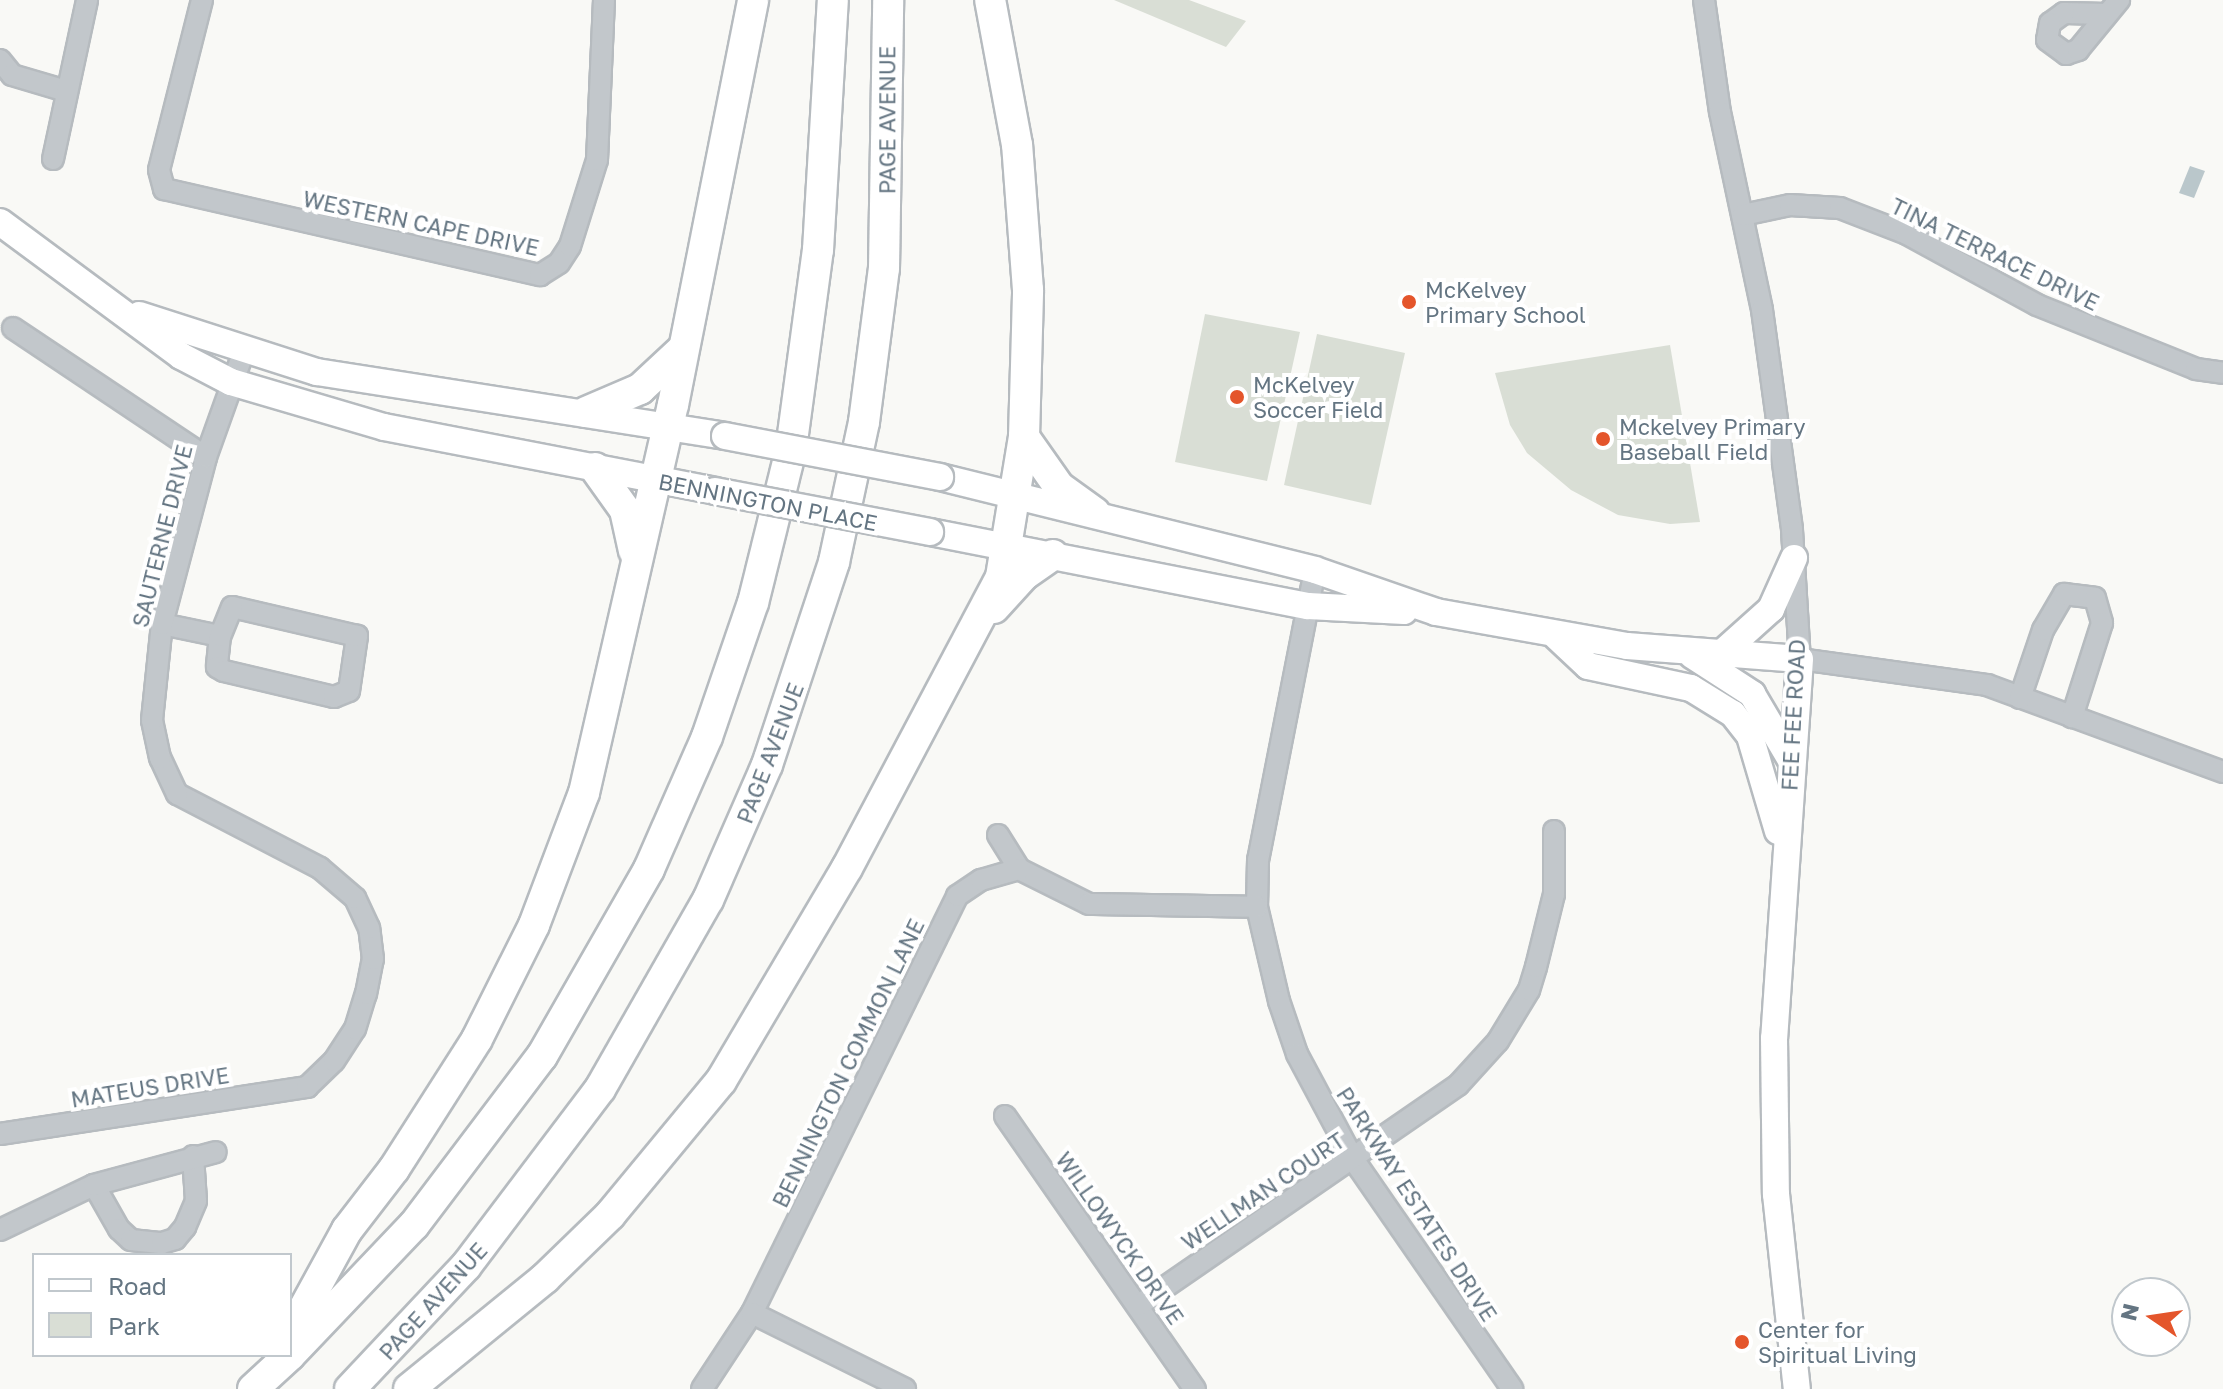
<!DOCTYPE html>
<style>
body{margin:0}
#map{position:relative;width:2223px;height:1389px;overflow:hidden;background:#f9f9f6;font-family:"Golos Text",sans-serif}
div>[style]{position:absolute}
.green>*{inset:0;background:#d9ded5}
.water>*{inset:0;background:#bac7cb}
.roads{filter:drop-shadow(2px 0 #b6bbbf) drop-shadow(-2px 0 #b6bbbf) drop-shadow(0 2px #b6bbbf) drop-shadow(0 -2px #b6bbbf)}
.minor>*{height:20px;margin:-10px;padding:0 10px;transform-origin:10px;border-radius:10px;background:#c2c7cb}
.major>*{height:26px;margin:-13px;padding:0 13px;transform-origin:13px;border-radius:13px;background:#fff}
.highway>*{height:30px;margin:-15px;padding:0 15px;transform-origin:15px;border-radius:15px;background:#fff}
.bridges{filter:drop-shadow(2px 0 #b6bbbf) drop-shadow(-2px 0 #b6bbbf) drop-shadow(0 2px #b6bbbf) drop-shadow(0 -2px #b6bbbf)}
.major-bridge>*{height:26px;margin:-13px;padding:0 13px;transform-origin:13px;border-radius:13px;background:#fff}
.dots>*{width:22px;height:22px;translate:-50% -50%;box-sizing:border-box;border:4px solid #fff;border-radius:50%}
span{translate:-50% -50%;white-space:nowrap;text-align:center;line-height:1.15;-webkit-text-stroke:8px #fff;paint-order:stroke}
.street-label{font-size:22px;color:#647582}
.poi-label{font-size:22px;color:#647582}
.left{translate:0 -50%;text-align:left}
.legend{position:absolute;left:32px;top:1253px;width:260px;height:104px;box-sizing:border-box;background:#fff;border:2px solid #c1c8cd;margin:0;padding:10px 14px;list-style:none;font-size:24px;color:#647582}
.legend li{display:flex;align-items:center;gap:16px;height:40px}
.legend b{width:40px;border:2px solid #c1c8cd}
.north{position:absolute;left:2111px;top:1277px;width:80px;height:80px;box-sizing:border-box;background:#fff;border:2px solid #c1c8cd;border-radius:50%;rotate:283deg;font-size:22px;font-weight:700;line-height:32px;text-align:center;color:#647582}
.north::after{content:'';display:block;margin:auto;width:28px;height:36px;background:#e4552b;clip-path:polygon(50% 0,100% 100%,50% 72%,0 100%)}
</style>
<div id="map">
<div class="green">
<div style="clip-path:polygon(1114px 0,1189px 0,1246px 21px,1226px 47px)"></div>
<div style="clip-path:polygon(1205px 314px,1300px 332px,1267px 481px,1175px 462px)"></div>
<div style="clip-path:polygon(1317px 334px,1405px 353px,1371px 505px,1284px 485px)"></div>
<div style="clip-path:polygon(1670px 345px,1700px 522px,1670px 524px,1618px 515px,1571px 490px,1527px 453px,1510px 425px,1495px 373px)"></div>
</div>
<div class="water">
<div style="clip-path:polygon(2190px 166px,2205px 171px,2194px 198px,2179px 193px)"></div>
</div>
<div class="roads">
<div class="minor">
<div style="left:202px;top:0;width:175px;rotate:104.2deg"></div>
<div style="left:159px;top:170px;width:20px;rotate:75deg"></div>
<div style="left:164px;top:189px;width:386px;rotate:12.9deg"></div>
<div style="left:540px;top:275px;width:22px;rotate:-32deg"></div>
<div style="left:559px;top:263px;width:20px;rotate:-57deg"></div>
<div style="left:570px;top:246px;width:90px;rotate:-72.6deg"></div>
<div style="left:597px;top:160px;width:160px;rotate:-87.5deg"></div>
<div style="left:1704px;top:0;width:113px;rotate:81.9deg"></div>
<div style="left:1720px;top:112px;width:202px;rotate:78deg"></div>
<div style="left:1762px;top:310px;width:222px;rotate:82.2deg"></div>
<div style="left:1792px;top:530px;width:129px;rotate:86.5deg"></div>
<div style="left:1800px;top:659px;width:189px;rotate:7.9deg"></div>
<div style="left:1987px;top:685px;width:252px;rotate:20.2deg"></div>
<div style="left:2107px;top:14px;width:43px;rotate:-178.7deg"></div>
<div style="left:2064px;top:13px;width:17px;rotate:144deg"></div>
<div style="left:2050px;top:23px;width:17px;rotate:100deg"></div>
<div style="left:2047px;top:40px;width:24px;rotate:36deg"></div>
<div style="left:2066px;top:54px;width:13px;rotate:-18deg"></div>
<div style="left:2078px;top:50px;width:65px;rotate:-50.6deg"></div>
<div style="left:0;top:60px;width:19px;rotate:51deg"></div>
<div style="left:12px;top:75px;width:56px;rotate:16.5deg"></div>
<div style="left:53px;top:159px;width:163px;rotate:-77.9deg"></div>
<div style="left:1743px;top:215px;width:48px;rotate:-12deg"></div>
<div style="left:1790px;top:205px;width:50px;rotate:3.4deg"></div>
<div style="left:1840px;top:208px;width:72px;rotate:21.2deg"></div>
<div style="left:1907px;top:234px;width:148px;rotate:28.6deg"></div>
<div style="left:2037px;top:305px;width:171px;rotate:21.9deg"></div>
<div style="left:2196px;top:369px;width:27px;rotate:8deg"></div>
<div style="left:13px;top:328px;width:232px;rotate:33.8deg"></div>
<div style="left:1315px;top:570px;width:296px;rotate:101.1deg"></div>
<div style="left:1258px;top:860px;width:47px;rotate:91.2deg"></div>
<div style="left:1257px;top:907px;width:97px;rotate:76.8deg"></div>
<div style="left:1279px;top:1001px;width:56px;rotate:71.2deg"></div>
<div style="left:1297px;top:1054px;width:119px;rotate:61.9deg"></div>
<div style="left:1353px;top:1159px;width:280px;rotate:55.3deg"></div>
<div style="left:162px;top:624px;width:59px;rotate:11.7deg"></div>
<div style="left:220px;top:636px;width:31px;rotate:96deg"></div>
<div style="left:217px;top:667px;width:8px;rotate:30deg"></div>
<div style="left:224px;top:671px;width:113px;rotate:13.3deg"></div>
<div style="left:334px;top:697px;width:16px;rotate:-22deg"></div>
<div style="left:349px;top:691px;width:56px;rotate:-81.7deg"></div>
<div style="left:357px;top:636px;width:128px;rotate:-166.9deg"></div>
<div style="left:232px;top:607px;width:31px;rotate:112deg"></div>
<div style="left:2020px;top:698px;width:72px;rotate:-71.3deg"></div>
<div style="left:2043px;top:630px;width:42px;rotate:-59.7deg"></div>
<div style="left:2064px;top:594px;width:31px;rotate:7deg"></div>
<div style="left:2095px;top:598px;width:26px;rotate:74deg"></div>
<div style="left:2102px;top:623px;width:99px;rotate:107.7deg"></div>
<div style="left:998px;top:835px;width:40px;rotate:58deg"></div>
<div style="left:1019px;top:869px;width:78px;rotate:26.6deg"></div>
<div style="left:1089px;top:904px;width:168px;rotate:1deg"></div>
<div style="left:1005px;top:1116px;width:333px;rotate:55.2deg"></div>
<div style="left:0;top:1134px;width:311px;rotate:-8.7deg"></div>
<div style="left:307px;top:1087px;width:37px;rotate:-44deg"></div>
<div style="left:334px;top:1061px;width:38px;rotate:-57deg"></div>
<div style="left:355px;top:1029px;width:37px;rotate:-73deg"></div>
<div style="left:366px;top:994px;width:36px;rotate:-79deg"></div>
<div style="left:373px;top:959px;width:31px;rotate:-97deg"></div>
<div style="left:369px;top:928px;width:33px;rotate:-115deg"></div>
<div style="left:355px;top:898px;width:46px;rotate:-139.4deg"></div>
<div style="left:320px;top:868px;width:161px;rotate:-152.6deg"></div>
<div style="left:177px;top:794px;width:40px;rotate:-115deg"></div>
<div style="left:160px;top:758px;width:39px;rotate:-102deg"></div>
<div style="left:152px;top:720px;width:97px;rotate:-84.1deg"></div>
<div style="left:162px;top:624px;width:173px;rotate:-75.2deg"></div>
<div style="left:206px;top:457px;width:113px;rotate:-70.3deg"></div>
<div style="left:94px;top:1185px;width:51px;rotate:60.4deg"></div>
<div style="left:119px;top:1229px;width:16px;rotate:43deg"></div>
<div style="left:131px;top:1240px;width:31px;rotate:6deg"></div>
<div style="left:162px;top:1243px;width:14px;rotate:-17deg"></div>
<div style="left:175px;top:1239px;width:16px;rotate:-50deg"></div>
<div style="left:185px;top:1227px;width:28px;rotate:-67deg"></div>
<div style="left:196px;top:1201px;width:45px;rotate:-93.8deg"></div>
<div style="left:0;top:1230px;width:104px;rotate:-25.6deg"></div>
<div style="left:94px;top:1185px;width:126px;rotate:-15.1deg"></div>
<div style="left:1139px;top:1305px;width:388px;rotate:-34.6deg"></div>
<div style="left:1458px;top:1085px;width:59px;rotate:-47.7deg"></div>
<div style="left:1498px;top:1041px;width:60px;rotate:-58.7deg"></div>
<div style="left:1529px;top:990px;width:24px;rotate:-73deg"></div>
<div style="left:1536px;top:967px;width:75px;rotate:-76.1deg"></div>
<div style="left:1554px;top:894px;width:63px;rotate:-90deg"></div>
<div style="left:752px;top:1313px;width:465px;rotate:-63.8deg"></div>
<div style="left:957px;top:896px;width:29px;rotate:-34deg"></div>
<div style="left:981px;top:880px;width:40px;rotate:-16deg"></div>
<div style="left:702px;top:1389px;width:91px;rotate:-56.7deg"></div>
<div style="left:752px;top:1313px;width:171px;rotate:26.4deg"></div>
</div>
<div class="major">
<div style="left:0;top:222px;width:225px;rotate:36.5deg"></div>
<div style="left:181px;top:356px;width:56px;rotate:27.5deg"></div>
<div style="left:231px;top:382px;width:159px;rotate:16.4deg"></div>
<div style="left:384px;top:427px;width:337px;rotate:10.9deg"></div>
<div style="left:139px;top:315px;width:187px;rotate:17.8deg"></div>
<div style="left:317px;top:372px;width:413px;rotate:8.9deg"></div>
<div style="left:940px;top:477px;width:386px;rotate:13.9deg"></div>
<div style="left:1315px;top:570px;width:128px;rotate:19.1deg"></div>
<div style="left:1436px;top:612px;width:194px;rotate:10.1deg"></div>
<div style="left:1627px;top:646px;width:173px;rotate:4.3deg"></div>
<div style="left:1800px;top:659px;width:380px;rotate:93.9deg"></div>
<div style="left:1774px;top:1038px;width:156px;rotate:89.3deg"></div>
<div style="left:1776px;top:1194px;width:196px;rotate:83.9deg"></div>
<div style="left:930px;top:532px;width:385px;rotate:11.1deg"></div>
<div style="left:1308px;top:606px;width:96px;rotate:3deg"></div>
<div style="left:1557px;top:637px;width:42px;rotate:43.1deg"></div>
<div style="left:1588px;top:666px;width:105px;rotate:12.1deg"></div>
<div style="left:1691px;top:688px;width:49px;rotate:31.8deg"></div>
<div style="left:1733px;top:714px;width:28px;rotate:52deg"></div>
<div style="left:1750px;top:736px;width:99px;rotate:73.6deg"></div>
<div style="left:1722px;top:653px;width:66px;rotate:-41.9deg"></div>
<div style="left:1771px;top:609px;width:56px;rotate:-65.7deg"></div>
<div style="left:1692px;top:655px;width:72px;rotate:33deg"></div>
<div style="left:1752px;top:694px;width:77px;rotate:59.4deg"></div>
</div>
<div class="highway">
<div style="left:586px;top:412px;width:59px;rotate:-23.1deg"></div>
<div style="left:640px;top:389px;width:59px;rotate:-42.9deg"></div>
<div style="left:1024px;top:437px;width:61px;rotate:55deg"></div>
<div style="left:1059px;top:487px;width:44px;rotate:35.8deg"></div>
<div style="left:595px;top:468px;width:52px;rotate:54.5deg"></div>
<div style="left:625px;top:510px;width:42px;rotate:77.6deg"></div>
<div style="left:994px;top:608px;width:45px;rotate:-47.7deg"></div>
<div style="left:1024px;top:575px;width:35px;rotate:-35deg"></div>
<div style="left:290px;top:1334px;width:119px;rotate:-61.3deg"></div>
<div style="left:347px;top:1230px;width:77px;rotate:-52.4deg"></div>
<div style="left:394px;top:1169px;width:154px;rotate:-57.4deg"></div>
<div style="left:477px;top:1039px;width:127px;rotate:-63.4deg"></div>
<div style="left:534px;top:925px;width:141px;rotate:-69.3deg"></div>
<div style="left:584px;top:793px;width:398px;rotate:-77.1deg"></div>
<div style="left:673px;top:405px;width:413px;rotate:-78.8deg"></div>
<div style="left:290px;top:1355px;width:180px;rotate:-46.4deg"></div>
<div style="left:414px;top:1225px;width:212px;rotate:-52.9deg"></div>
<div style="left:542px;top:1056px;width:215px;rotate:-60.2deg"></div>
<div style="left:649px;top:869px;width:144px;rotate:-66.3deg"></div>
<div style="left:707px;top:737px;width:142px;rotate:-71.1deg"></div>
<div style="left:753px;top:603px;width:159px;rotate:-76.1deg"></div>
<div style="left:791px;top:449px;width:201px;rotate:-82.3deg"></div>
<div style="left:818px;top:250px;width:250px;rotate:-86.6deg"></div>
<div style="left:253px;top:1389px;width:50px;rotate:-42.6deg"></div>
<div style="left:350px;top:1389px;width:169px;rotate:-46.7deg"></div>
<div style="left:466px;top:1266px;width:222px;rotate:-52.9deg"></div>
<div style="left:600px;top:1089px;width:218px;rotate:-60.3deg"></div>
<div style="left:708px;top:900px;width:147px;rotate:-66.4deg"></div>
<div style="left:767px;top:765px;width:214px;rotate:-71.7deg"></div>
<div style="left:834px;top:562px;width:143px;rotate:-77.9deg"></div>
<div style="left:864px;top:422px;width:154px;rotate:-82.6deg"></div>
<div style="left:884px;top:269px;width:269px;rotate:-89.1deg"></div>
<div style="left:409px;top:1389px;width:176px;rotate:-39.2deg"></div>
<div style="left:545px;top:1278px;width:91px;rotate:-44.1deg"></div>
<div style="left:610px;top:1215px;width:174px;rotate:-50.4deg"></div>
<div style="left:721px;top:1081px;width:247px;rotate:-59.4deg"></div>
<div style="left:847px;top:868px;width:329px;rotate:-62.1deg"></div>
<div style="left:1001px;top:577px;width:142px;rotate:-80.7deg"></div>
<div style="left:1024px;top:437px;width:147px;rotate:-88.4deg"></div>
<div style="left:1028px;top:290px;width:145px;rotate:-94.3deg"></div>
<div style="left:1017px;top:145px;width:147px;rotate:-100.5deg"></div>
</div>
</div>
<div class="bridges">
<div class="major-bridge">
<div style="left:725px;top:436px;width:219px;rotate:10.8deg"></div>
<div style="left:715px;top:491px;width:219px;rotate:10.8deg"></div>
</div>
</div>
<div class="dots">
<div style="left:1409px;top:302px;background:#e4552b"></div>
<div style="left:1237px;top:397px;background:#e4552b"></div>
<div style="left:1603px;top:439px;background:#e4552b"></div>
<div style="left:1742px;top:1342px;background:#e4552b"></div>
</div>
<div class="street-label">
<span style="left:887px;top:120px;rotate:-90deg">PAGE AVENUE</span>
<span style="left:421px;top:223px;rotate:12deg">WESTERN CAPE DRIVE</span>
<span style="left:1995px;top:254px;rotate:26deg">TINA TERRACE DRIVE</span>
<span style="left:768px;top:502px;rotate:11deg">BENNINGTON PLACE</span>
<span style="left:162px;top:536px;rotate:-76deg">SAUTERNE DRIVE</span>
<span style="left:1793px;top:715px;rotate:-87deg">FEE FEE ROAD</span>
<span style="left:770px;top:753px;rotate:-69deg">PAGE AVENUE</span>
<span style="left:848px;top:1063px;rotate:-64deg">BENNINGTON COMMON LANE</span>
<span style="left:150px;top:1087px;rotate:-9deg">MATEUS DRIVE</span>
<span style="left:1263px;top:1191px;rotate:-34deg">WELLMAN COURT</span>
<span style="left:1417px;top:1204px;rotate:57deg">PARKWAY ESTATES DRIVE</span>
<span style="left:1120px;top:1238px;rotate:55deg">WILLOWYCK DRIVE</span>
<span style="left:433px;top:1301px;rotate:-48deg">PAGE AVENUE</span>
</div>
<div class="poi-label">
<span class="left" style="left:1425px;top:302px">McKelvey<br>Primary School</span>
<span class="left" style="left:1253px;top:397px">McKelvey<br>Soccer Field</span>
<span class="left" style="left:1619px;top:439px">Mckelvey Primary<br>Baseball Field</span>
<span class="left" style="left:1758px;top:1342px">Center for<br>Spiritual Living</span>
</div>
<ul class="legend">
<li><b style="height:10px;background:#fff"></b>Road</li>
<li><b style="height:22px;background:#d9ded5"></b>Park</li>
</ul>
<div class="north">N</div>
</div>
